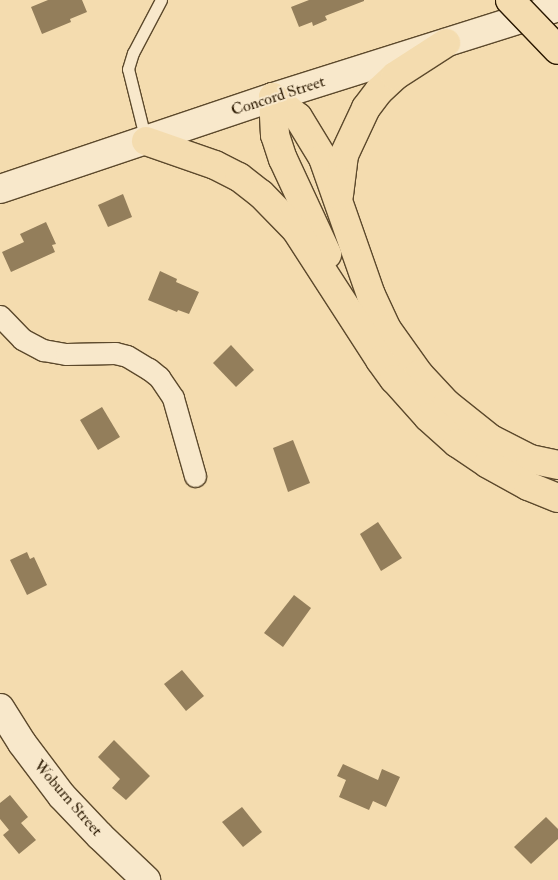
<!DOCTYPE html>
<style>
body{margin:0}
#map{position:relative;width:558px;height:880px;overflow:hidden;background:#f4dcaf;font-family:"IM FELL Double Pica",serif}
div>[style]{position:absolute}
.building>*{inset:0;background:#937e5b}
.roads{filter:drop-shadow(1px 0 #5c492c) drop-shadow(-1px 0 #5c492c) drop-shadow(0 1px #5c492c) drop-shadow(0 -1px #5c492c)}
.service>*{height:11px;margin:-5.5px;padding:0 5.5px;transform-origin:5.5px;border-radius:5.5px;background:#f8e8cb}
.minor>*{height:21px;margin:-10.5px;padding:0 10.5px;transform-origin:10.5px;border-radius:10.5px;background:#f8e8cb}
.tertiary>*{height:28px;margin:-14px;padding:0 14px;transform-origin:14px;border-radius:14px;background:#f8e8cb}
.motorway>*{height:28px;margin:-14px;padding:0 14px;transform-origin:14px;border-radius:14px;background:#f4dcaf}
.bridges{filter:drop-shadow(1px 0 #2a1801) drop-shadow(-1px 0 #2a1801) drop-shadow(0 1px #2a1801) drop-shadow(0 -1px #2a1801)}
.motorway-bridge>*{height:28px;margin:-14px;padding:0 14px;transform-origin:14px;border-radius:14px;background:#f4dcaf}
span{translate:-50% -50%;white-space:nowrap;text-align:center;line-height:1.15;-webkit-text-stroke:4px #f8e8cb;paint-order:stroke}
.street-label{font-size:16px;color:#2a1801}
</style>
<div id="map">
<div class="building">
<div style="clip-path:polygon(48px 0,82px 0,87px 12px,70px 19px,71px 22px,42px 34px,31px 7px)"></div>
<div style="clip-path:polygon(309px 0,364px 0,364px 1px,325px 16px,327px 20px,313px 26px,312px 22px,299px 27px,291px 7px)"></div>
<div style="clip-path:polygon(123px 194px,132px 217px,108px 227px,98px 205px)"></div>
<div style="clip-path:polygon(46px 222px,56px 244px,52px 245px,55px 252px,11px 272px,2px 252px,24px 242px,20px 234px)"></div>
<div style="clip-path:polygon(160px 271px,177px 279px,176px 282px,199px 292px,189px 314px,178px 310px,177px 312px,148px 300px)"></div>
<div style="clip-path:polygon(231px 345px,254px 370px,236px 387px,213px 363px)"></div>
<div style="clip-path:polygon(102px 407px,120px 437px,98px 450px,80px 420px)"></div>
<div style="clip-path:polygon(293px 440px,310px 483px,288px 492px,273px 448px)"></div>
<div style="clip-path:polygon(378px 522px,402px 558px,381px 571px,360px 534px)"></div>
<div style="clip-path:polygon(27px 552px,30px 559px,34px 557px,47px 585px,27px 595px,10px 560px)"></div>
<div style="clip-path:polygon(294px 595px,311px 608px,283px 647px,264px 633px)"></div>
<div style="clip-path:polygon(182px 670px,204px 696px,186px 711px,164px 684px)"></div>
<div style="clip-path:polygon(114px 740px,150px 776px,126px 800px,112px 788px,120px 779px,98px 757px)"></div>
<div style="clip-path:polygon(343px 764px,378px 780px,382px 769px,400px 777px,386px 807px,373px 801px,369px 810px,339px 797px,346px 780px,337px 776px)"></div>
<div style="clip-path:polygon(10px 795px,28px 817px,21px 823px,36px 840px,19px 854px,3px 835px,9px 830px,0 819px,0 803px)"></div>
<div style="clip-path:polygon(242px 807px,262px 832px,243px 847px,222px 822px)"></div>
<div style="clip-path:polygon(546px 817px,558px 829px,558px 839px,531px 864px,514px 847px)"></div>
</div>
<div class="roads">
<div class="service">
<div style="left:146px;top:141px;width:74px;rotate:-104deg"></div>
<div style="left:128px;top:69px;width:17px;rotate:-73deg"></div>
<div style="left:133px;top:53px;width:60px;rotate:-62.2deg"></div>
</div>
<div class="minor">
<div style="left:0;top:316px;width:32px;rotate:46deg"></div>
<div style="left:22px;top:339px;width:24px;rotate:28deg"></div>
<div style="left:43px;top:350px;width:23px;rotate:10deg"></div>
<div style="left:66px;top:354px;width:49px;rotate:-1.2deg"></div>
<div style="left:115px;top:353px;width:12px;rotate:14deg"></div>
<div style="left:127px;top:356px;width:26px;rotate:31deg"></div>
<div style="left:149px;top:369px;width:13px;rotate:39deg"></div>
<div style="left:159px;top:377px;width:25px;rotate:56deg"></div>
<div style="left:173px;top:398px;width:81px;rotate:74.2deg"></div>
</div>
<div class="tertiary">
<div style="left:0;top:189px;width:288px;rotate:-18.6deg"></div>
<div style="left:273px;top:97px;width:299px;rotate:-17.5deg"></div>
<div style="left:0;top:708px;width:41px;rotate:57.8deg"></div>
<div style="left:22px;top:743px;width:66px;rotate:53deg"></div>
<div style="left:62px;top:796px;width:55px;rotate:46.5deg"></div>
<div style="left:100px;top:836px;width:64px;rotate:43.7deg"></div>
</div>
<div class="motorway">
<div style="left:273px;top:97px;width:32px;rotate:39deg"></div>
<div style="left:298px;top:117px;width:48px;rotate:58.6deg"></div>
<div style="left:323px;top:158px;width:145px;rotate:70.7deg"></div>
<div style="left:371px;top:295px;width:38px;rotate:65deg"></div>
<div style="left:387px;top:329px;width:55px;rotate:54.6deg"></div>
<div style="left:419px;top:374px;width:41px;rotate:47deg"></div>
<div style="left:447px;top:404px;width:56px;rotate:38.5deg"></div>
<div style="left:491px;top:439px;width:44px;rotate:27.1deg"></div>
<div style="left:530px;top:459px;width:29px;rotate:12deg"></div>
<div style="left:273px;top:97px;width:38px;rotate:87deg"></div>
<div style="left:275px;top:135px;width:25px;rotate:72deg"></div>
<div style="left:283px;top:159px;width:105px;rotate:65.1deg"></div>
<div style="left:146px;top:141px;width:73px;rotate:19.2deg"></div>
<div style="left:215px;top:165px;width:27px;rotate:27deg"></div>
<div style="left:239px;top:177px;width:28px;rotate:38deg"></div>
<div style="left:261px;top:194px;width:50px;rotate:45.8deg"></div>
<div style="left:296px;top:230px;width:155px;rotate:57.1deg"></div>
<div style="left:380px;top:360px;width:24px;rotate:54deg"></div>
<div style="left:394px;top:379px;width:51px;rotate:48.2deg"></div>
<div style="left:428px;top:417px;width:39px;rotate:42deg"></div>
<div style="left:457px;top:443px;width:37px;rotate:34deg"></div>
<div style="left:488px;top:464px;width:46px;rotate:28.8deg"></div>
<div style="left:528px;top:486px;width:32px;rotate:22deg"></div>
<div style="left:339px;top:195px;width:40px;rotate:-82.9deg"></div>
<div style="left:344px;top:155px;width:52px;rotate:-64.9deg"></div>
<div style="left:366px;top:108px;width:21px;rotate:-53deg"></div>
<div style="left:379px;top:91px;width:22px;rotate:-43deg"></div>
<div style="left:395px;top:76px;width:61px;rotate:-32.9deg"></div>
</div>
</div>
<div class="bridges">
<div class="motorway-bridge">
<div style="left:510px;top:0;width:69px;rotate:46.2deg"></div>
</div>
</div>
<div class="street-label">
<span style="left:278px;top:96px;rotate:-18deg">Concord Street</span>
<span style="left:68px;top:798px;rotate:49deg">Woburn Street</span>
</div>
</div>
